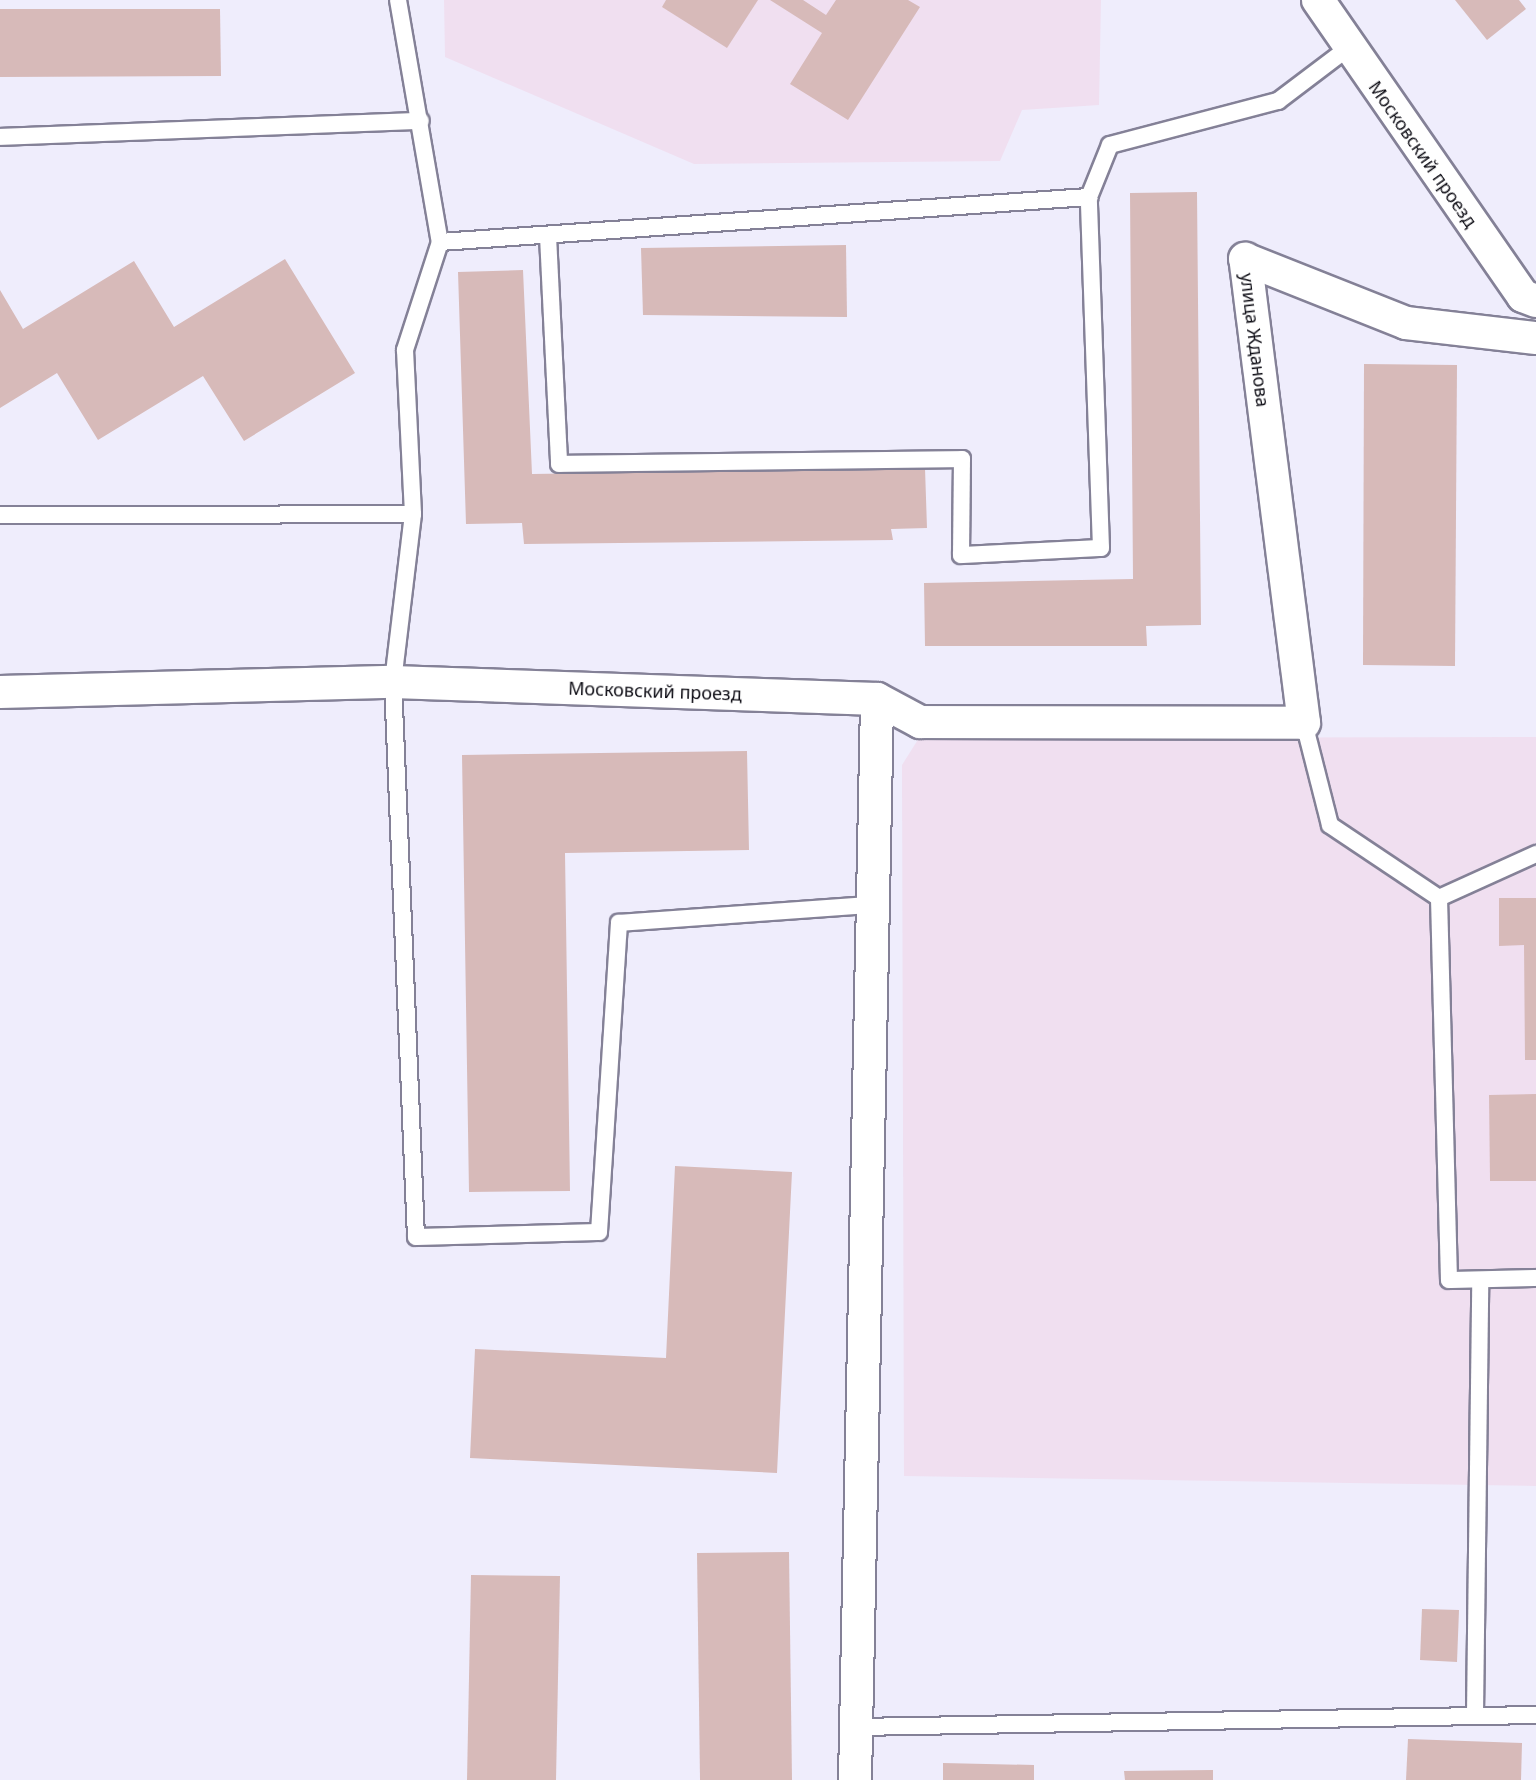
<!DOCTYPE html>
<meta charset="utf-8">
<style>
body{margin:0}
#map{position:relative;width:1536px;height:1780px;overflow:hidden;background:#efedfc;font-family:"Noto Sans",sans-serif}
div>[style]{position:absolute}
.education>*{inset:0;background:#f0dff0}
.building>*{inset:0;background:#d7bab9}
.roads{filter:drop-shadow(2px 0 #848197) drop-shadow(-2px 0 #848197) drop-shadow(0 2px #848197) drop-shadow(0 -2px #848197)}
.lane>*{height:16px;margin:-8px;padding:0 8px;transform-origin:8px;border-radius:8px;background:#fff}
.street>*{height:32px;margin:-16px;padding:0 16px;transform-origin:16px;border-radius:16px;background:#fff}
span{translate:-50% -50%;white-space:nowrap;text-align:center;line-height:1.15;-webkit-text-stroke:7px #fff;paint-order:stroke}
.street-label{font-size:18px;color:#0d0c14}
</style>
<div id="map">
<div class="education">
<div style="clip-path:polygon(444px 0,1101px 0,1099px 105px,1022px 110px,1000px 161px,694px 164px,445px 57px)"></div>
<div style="clip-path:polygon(1536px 737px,1536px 1486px,904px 1476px,902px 765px,919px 738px)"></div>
</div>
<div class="building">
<div style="clip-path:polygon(666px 0,758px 0,727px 48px,662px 7px)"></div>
<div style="clip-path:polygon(770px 0,803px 0,826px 15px,836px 0,908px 0,920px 7px,848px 120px,790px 84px,822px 33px)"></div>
<div style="clip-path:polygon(1455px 0,1519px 0,1526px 9px,1487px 40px)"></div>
<div style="clip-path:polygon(0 9px,220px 9px,221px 76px,0 77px)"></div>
<div style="clip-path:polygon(1197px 192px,1201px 625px,1146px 626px,1147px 646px,925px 646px,924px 583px,1133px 579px,1130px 193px)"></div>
<div style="clip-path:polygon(846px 245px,847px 317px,643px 315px,641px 248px)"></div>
<div style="clip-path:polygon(285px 259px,355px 373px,244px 441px,203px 376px,98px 440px,57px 373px,0 408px,0 290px,23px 329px,134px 261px,174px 327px)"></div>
<div style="clip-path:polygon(523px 270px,532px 474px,925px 468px,927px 528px,891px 529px,893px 540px,524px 544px,522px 523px,466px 524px,458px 272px)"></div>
<div style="clip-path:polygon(1364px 364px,1457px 365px,1455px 666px,1363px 665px)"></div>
<div style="clip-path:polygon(747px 751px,749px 850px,565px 853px,570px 1191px,469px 1192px,462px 755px)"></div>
<div style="clip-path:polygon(1499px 898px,1536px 898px,1536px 1060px,1525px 1060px,1524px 945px,1499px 946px)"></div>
<div style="clip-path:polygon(1536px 1094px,1536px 1181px,1490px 1181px,1489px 1095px)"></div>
<div style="clip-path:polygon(675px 1166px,792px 1172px,777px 1473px,470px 1458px,475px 1349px,666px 1358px)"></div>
<div style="clip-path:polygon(789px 1552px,792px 1780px,700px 1780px,697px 1553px)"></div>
<div style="clip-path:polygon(471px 1575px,560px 1576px,556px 1780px,467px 1780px)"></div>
<div style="clip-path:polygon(1422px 1609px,1459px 1610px,1457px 1662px,1420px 1660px)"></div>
<div style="clip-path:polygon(1408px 1739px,1522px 1743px,1521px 1780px,1406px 1780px)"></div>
<div style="clip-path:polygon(943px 1763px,1034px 1765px,1034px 1780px,943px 1780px)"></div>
<div style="clip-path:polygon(1213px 1770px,1213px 1780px,1125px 1780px,1124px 1771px)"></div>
</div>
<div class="roads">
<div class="lane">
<div style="left:398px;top:0;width:246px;rotate:80.2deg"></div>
<div style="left:440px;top:242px;width:114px;rotate:108deg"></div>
<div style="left:405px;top:350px;width:164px;rotate:87.2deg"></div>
<div style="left:413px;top:514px;width:169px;rotate:96.8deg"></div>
<div style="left:393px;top:682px;width:555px;rotate:87.63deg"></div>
<div style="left:416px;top:1237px;width:183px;rotate:-1.6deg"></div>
<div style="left:599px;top:1232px;width:310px;rotate:-86.3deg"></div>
<div style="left:619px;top:923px;width:253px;rotate:-4.1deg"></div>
<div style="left:0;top:137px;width:421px;rotate:-2.2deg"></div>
<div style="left:548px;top:236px;width:228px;rotate:87.2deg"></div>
<div style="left:559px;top:464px;width:403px;rotate:-0.7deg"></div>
<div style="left:962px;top:459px;width:96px;rotate:90.6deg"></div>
<div style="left:961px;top:555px;width:140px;rotate:-2.9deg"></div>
<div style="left:1101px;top:548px;width:351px;rotate:-92deg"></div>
<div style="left:1089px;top:197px;width:56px;rotate:-68deg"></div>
<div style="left:1110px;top:145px;width:174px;rotate:-14.7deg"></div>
<div style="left:1278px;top:101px;width:88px;rotate:-37.1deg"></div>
<div style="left:440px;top:242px;width:651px;rotate:-3.97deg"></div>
<div style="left:0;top:515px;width:413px;rotate:-0.1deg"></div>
<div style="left:1304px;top:723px;width:105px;rotate:75.7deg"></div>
<div style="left:1330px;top:825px;width:131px;rotate:33.8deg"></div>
<div style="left:1439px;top:898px;width:382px;rotate:88.5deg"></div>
<div style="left:1449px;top:1280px;width:87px;rotate:-1.3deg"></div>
<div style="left:1439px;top:898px;width:107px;rotate:-24.4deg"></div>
<div style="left:1475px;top:1714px;width:433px;rotate:-89.3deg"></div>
<div style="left:856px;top:1727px;width:680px;rotate:-1.01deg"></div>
</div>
<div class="street">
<div style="left:1318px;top:0;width:360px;rotate:55.3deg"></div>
<div style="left:1523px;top:296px;width:14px;rotate:21deg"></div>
<div style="left:0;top:692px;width:393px;rotate:-1.5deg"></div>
<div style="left:393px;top:682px;width:484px;rotate:2deg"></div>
<div style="left:877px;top:699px;width:49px;rotate:28.1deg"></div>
<div style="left:920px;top:722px;width:384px;rotate:0.1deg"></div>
<div style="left:1304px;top:723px;width:468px;rotate:-97.2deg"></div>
<div style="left:1245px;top:259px;width:173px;rotate:21.7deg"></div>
<div style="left:1406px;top:323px;width:131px;rotate:6.6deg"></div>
<div style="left:855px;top:1780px;width:1081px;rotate:-88.83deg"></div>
</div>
</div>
<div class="street-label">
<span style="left:1423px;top:154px;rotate:55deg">Московский проезд</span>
<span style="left:1255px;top:340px;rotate:83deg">улица Жданова</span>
<span style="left:655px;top:691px;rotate:2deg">Московский проезд</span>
</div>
</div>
